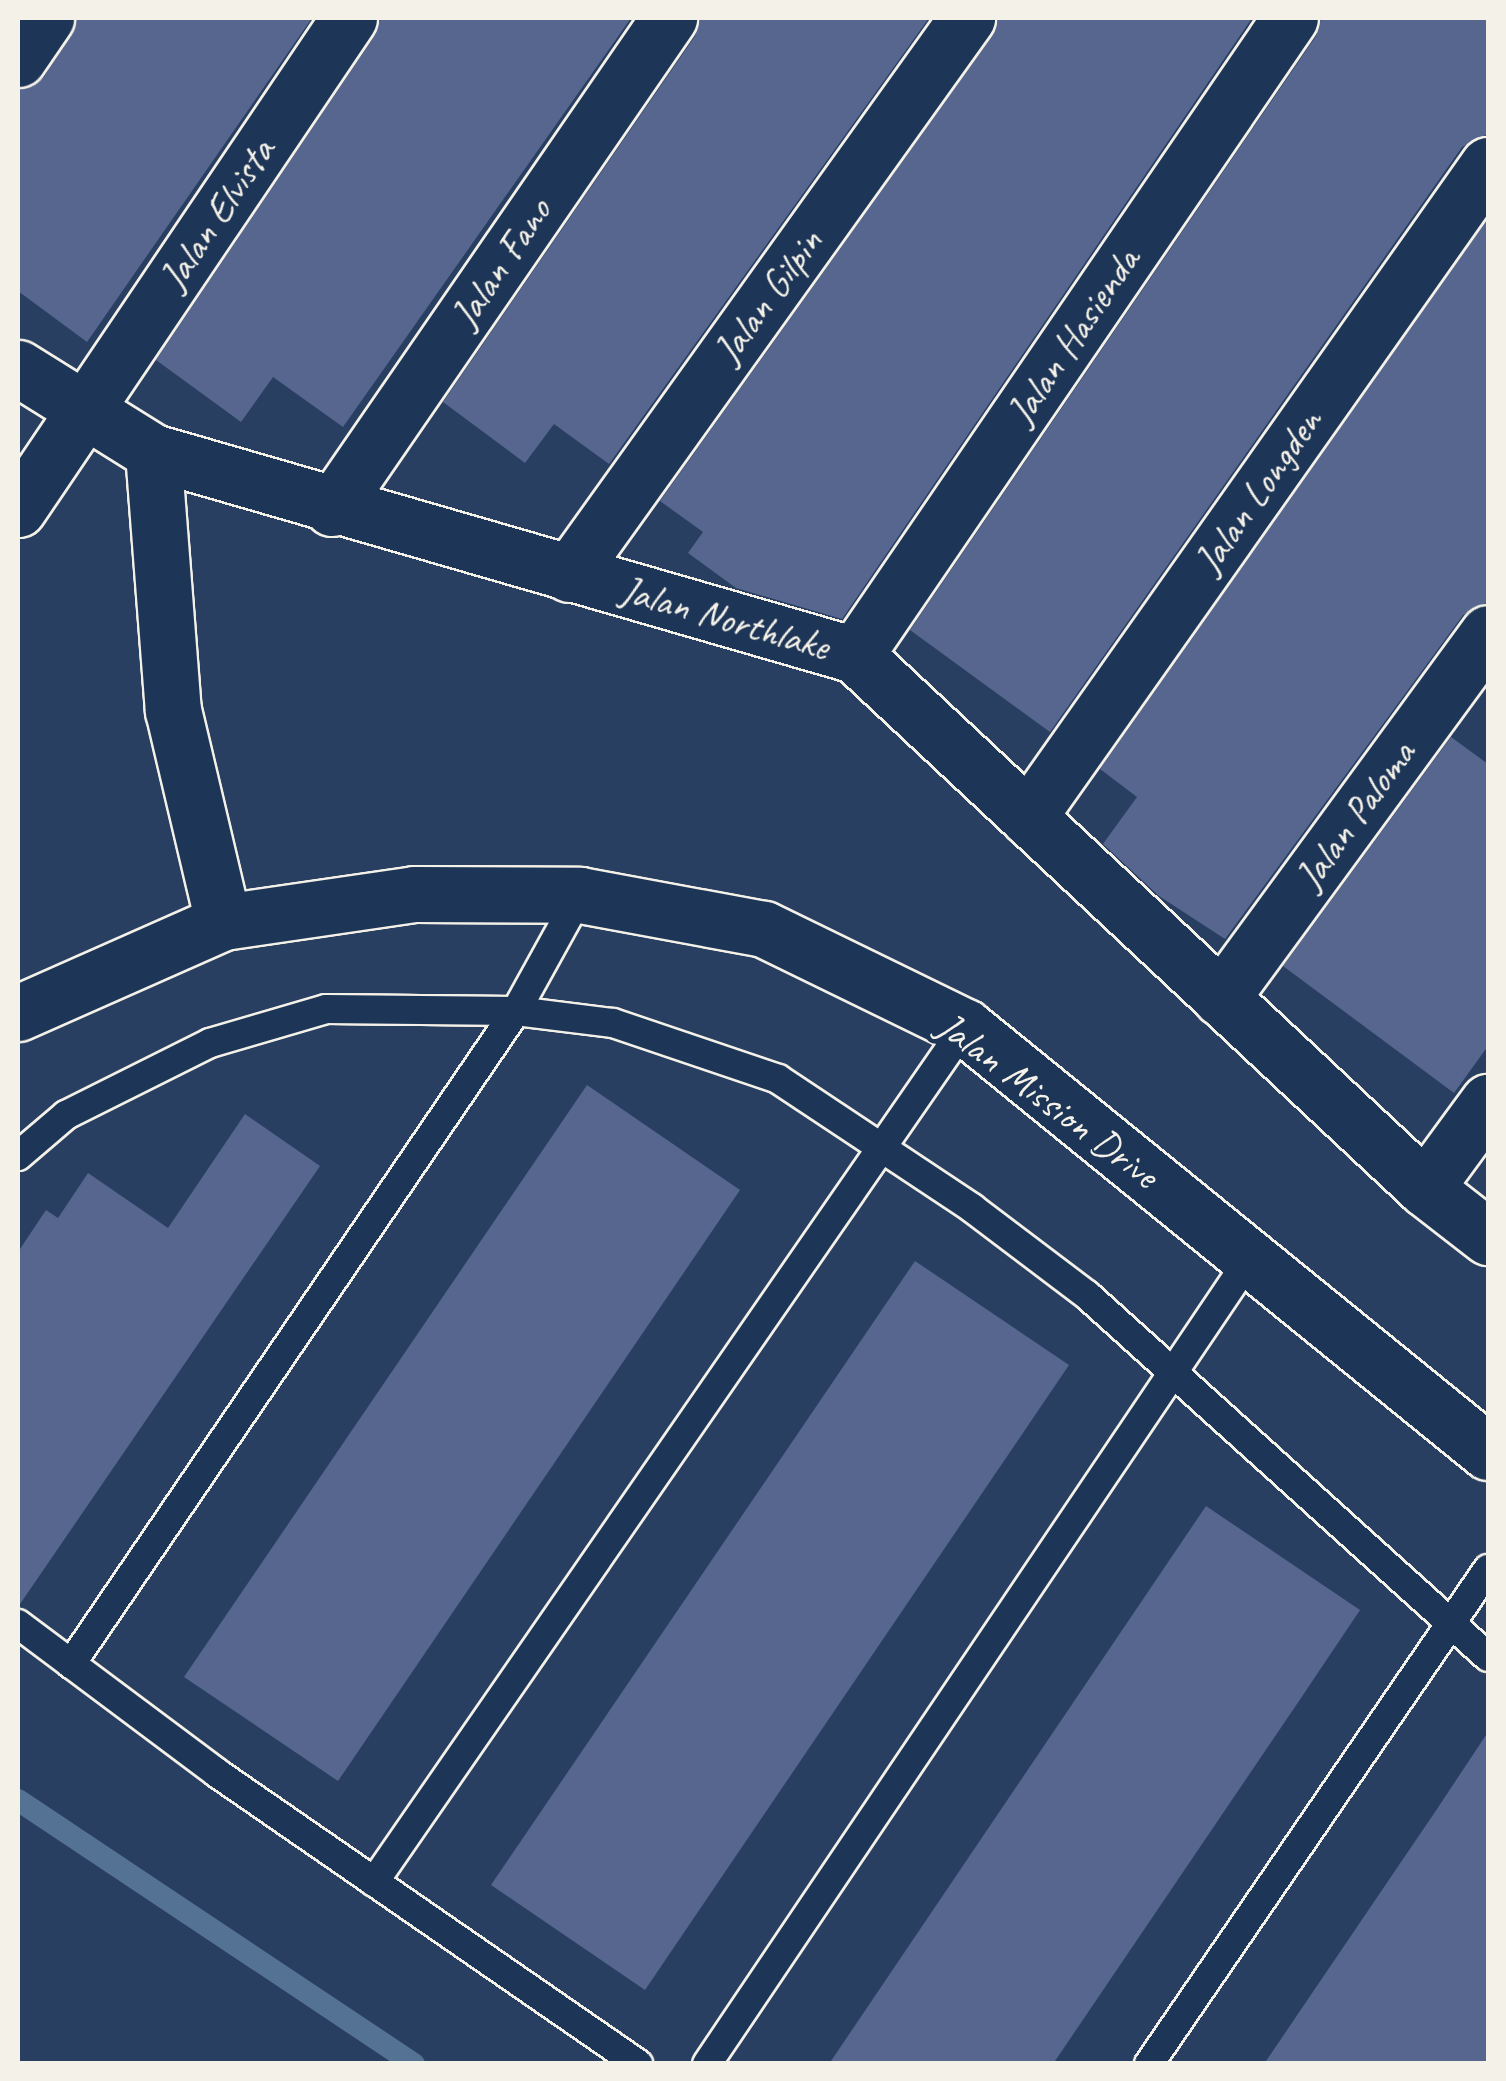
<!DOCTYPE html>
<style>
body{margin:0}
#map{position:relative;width:1506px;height:2081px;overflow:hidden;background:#293f62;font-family:Caveat,sans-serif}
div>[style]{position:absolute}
.stream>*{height:22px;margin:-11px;padding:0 11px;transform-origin:11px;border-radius:11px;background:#547293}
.building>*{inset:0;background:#57668e}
.roads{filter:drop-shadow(2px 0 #f4f1e8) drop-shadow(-2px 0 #f4f1e8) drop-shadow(0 2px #f4f1e8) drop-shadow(0 -2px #f4f1e8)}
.lane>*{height:28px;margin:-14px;padding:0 14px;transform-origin:14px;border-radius:14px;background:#1d3557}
.street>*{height:55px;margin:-27.5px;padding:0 27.5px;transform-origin:27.5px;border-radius:27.5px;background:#1d3557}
.secondary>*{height:55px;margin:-27.5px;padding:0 27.5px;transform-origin:27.5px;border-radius:27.5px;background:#1d3557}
span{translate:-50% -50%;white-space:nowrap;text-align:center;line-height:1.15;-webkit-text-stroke:9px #1d3557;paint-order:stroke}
.street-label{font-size:40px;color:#f4f1e8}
.frame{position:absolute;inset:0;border:20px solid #f4f1e8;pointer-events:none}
</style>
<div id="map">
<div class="stream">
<div style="left:18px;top:1800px;width:476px;rotate:33.7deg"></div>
</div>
<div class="building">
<div style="clip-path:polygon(77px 18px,312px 18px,87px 342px,18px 291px,18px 90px,44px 77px)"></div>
<div style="clip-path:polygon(380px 18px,631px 18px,343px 427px,273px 377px,241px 422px,156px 360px,375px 35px)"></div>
<div style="clip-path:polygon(700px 18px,929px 18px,609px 464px,554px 424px,525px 463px,443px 402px,695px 36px)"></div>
<div style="clip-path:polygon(998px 18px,1252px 18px,842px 619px,736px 588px,688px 553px,703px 532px,660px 501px,992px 36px)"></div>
<div style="clip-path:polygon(1321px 18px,1488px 18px,1488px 134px,1462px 147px,1050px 732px,910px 630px,1316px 36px)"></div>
<div style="clip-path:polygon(1488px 218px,1488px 602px,1463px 615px,1225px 939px,1159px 896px,1103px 844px,1137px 797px,1100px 769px)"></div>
<div style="clip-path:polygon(1451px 737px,1488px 764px,1488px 1046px,1454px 1093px,1283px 966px)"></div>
<div style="clip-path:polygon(587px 1085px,740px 1190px,338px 1781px,184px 1677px)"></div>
<div style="clip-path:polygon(245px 1114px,320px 1166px,18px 1607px,18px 1252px,46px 1210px,58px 1218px,88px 1173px,168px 1228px)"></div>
<div style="clip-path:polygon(915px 1261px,1069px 1365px,645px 1990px,491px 1885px)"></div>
<div style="clip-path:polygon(1206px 1506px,1360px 1610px,1301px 1698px,1053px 2064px,829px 2064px)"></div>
<div style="clip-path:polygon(1488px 1732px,1488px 2064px,1264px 2064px,1437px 1809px)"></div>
</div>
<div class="roads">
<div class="lane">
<div style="left:18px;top:1156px;width:63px;rotate:-40.5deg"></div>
<div style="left:66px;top:1115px;width:161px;rotate:-26.6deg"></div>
<div style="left:210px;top:1043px;width:121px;rotate:-16.3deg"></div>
<div style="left:326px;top:1009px;width:190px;rotate:0.6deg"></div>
<div style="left:516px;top:1011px;width:98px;rotate:7.1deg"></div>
<div style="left:613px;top:1023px;width:174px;rotate:18.7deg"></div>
<div style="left:778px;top:1079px;width:233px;rotate:33.6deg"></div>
<div style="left:972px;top:1208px;width:144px;rotate:37.1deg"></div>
<div style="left:1087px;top:1295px;width:540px;rotate:42.07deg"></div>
<div style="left:18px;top:1624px;width:249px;rotate:36.8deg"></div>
<div style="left:217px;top:1773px;width:512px;rotate:34.65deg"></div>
<div style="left:71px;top:1664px;width:790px;rotate:-55.73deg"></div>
<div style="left:516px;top:1011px;width:132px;rotate:-61.1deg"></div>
<div style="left:374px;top:1882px;width:1039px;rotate:-55.35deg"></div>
<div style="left:707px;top:2064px;width:972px;rotate:-56.03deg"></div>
<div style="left:1149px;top:2064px;width:600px;rotate:-55.59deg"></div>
</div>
<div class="street">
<div style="left:18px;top:59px;width:50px;rotate:-55.7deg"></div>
<div style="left:18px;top:368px;width:159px;rotate:31.9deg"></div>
<div style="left:153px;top:452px;width:731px;rotate:16.13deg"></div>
<div style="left:855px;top:655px;width:780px;rotate:43.08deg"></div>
<div style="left:1425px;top:1188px;width:80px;rotate:37.9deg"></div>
<div style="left:153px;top:452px;width:259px;rotate:85.6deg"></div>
<div style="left:173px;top:710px;width:218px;rotate:76.7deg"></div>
<div style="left:332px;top:508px;width:595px;rotate:-55.48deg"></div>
<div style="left:18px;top:509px;width:592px;rotate:-56.01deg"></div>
<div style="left:569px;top:574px;width:684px;rotate:-54.4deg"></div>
<div style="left:855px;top:655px;width:771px;rotate:-55.67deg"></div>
<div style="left:1028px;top:817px;width:798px;rotate:-54.8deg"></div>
<div style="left:1221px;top:998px;width:452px;rotate:-53.8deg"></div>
<div style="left:1425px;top:1188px;width:107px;rotate:-53.8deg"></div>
</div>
<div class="secondary">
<div style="left:18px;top:1013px;width:224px;rotate:-23.9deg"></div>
<div style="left:223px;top:922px;width:193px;rotate:-8.3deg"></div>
<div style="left:414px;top:894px;width:166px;rotate:0.3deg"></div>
<div style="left:580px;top:895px;width:187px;rotate:10.5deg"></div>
<div style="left:764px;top:929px;width:224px;rotate:26deg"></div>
<div style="left:965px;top:1027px;width:674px;rotate:39.1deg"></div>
</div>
</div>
<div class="street-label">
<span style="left:217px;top:214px;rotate:-56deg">Jalan Elvista</span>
<span style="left:501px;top:263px;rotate:-56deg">Jalan Fano</span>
<span style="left:768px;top:296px;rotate:-54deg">Jalan Gilpin</span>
<span style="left:1073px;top:336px;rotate:-56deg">Jalan Hasienda</span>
<span style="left:1258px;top:491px;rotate:-55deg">Jalan Longden</span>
<span style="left:725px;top:618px;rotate:16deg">Jalan Northlake</span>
<span style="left:1355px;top:815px;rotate:-54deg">Jalan Paloma</span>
<span style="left:1048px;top:1100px;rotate:37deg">Jalan Mission Drive</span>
</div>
<div class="frame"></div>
</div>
